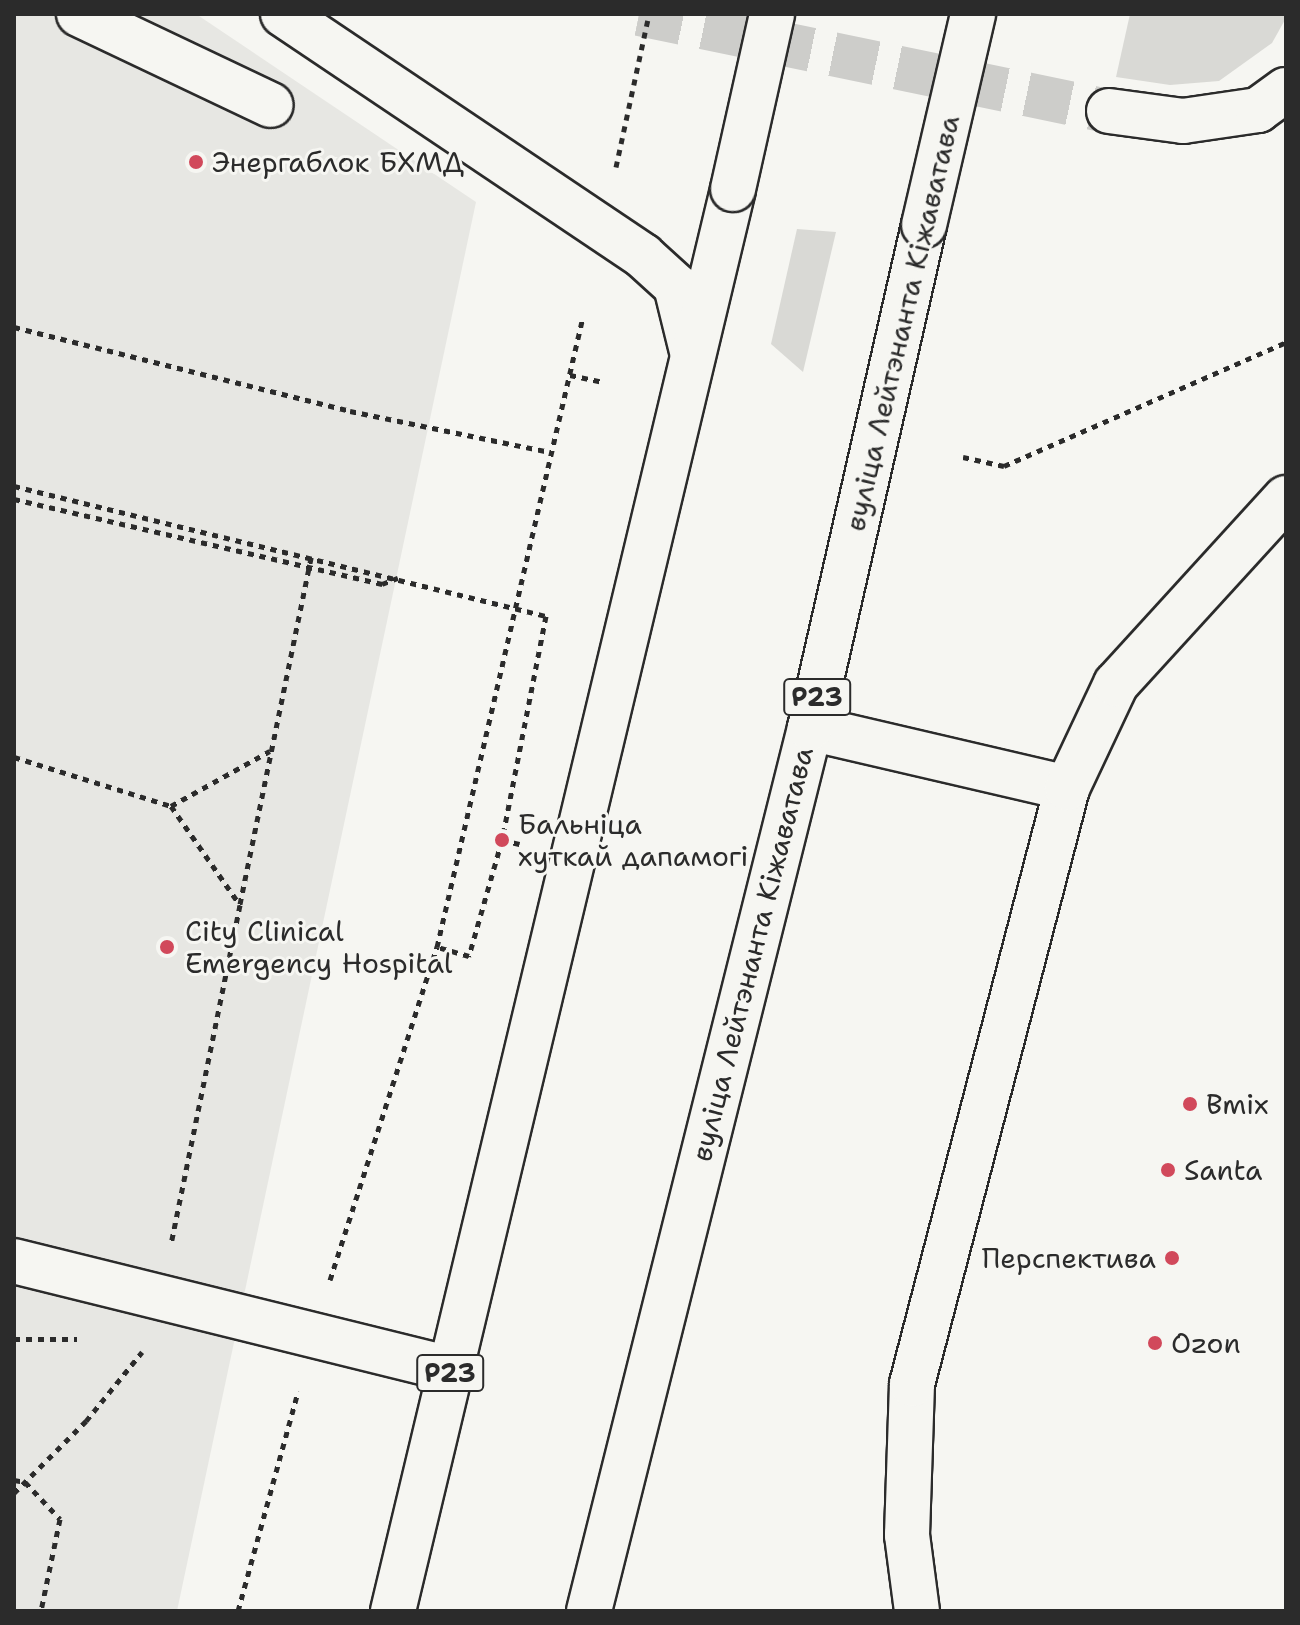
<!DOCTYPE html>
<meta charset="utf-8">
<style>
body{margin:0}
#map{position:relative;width:1300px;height:1625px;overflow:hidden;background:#f6f6f2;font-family:"Shantell Sans",sans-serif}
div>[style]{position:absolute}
.built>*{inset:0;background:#e7e7e3}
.green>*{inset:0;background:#d9d9d5}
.major-tunnel>*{height:44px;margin-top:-22px;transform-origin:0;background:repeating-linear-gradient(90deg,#cdcdca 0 44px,transparent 0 66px)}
.path>*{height:5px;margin-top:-2.5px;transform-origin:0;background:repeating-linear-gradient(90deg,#2b2b2b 0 6px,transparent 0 12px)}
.roads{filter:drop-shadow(2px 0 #2b2b2b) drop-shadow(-2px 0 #2b2b2b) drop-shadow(0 2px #2b2b2b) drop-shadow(0 -2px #2b2b2b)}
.minor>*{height:44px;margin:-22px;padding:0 22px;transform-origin:22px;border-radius:22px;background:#f6f6f2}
.major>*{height:44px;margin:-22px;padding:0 22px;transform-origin:22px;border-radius:22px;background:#f6f6f2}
.path-bridge>*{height:5px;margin-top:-2.5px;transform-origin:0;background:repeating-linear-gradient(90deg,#2b2b2b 0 6px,transparent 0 12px)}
.bridges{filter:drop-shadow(2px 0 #2b2b2b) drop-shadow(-2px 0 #2b2b2b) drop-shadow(0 2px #2b2b2b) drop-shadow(0 -2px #2b2b2b)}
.major-bridge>*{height:44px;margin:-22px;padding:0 22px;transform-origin:22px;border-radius:22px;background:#f6f6f2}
.dots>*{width:22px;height:22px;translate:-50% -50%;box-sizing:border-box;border:4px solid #f6f6f2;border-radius:50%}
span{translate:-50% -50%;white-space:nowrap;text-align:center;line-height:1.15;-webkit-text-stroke:6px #f6f6f2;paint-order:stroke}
.shield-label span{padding:2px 6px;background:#f6f6f2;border:2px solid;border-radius:6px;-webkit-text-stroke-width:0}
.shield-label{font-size:26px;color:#2b2b2b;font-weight:700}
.poi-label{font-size:28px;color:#2b2b2b}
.left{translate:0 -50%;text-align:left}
.right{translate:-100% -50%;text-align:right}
.street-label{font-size:28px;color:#2b2b2b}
.frame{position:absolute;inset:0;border:16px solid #2b2b2b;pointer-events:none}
</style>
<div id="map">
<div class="built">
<div style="clip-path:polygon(14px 14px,196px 14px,476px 202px,177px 1611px,14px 1611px)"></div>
</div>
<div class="green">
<div style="clip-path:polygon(1130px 14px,1286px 14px,1286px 18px,1272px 43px,1219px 81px,1170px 85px,1116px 77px)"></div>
<div style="clip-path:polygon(797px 229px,836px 232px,803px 372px,771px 344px)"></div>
</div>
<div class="major-tunnel">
<div style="left:639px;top:14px;width:480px;rotate:11.7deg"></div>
</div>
<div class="path">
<div style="left:14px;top:327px;width:346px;rotate:14deg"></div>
<div style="left:350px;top:411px;width:203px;rotate:11.6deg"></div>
<div style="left:570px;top:375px;width:34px;rotate:12deg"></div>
<div style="left:963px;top:457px;width:42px;rotate:12.4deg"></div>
<div style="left:1004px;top:466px;width:308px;rotate:-23.7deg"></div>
<div style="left:14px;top:486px;width:548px;rotate:13.73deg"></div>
<div style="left:546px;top:616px;width:228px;rotate:101.1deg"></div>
<div style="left:502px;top:840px;width:121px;rotate:105.9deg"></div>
<div style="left:469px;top:956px;width:33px;rotate:-164deg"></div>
<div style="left:14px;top:499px;width:378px;rotate:13deg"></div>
<div style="left:382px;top:584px;width:17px;rotate:-21deg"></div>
<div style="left:14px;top:757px;width:164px;rotate:17.3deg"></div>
<div style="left:171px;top:806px;width:121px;rotate:55.1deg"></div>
<div style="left:240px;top:905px;width:345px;rotate:101.5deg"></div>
<div style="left:171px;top:806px;width:113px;rotate:-29.1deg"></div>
<div style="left:502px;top:840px;width:18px;rotate:13deg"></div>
<div style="left:240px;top:904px;width:354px;rotate:-78.4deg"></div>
<div style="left:330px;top:1280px;width:350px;rotate:-72.2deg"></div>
<div style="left:437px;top:947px;width:643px;rotate:-76.96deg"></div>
<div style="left:14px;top:1339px;width:63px"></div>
<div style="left:14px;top:1480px;width:11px;rotate:10deg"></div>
<div style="left:25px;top:1482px;width:51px;rotate:46.6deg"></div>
<div style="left:60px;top:1519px;width:94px;rotate:101.7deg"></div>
<div style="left:14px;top:1493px;width:102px;rotate:-45deg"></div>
<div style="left:86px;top:1421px;width:89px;rotate:-50.9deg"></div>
<div style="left:238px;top:1611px;width:228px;rotate:-74.7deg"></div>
</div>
<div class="roads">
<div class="minor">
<div style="left:79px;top:14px;width:212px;rotate:25.4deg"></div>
<div style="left:810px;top:728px;width:264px;rotate:13.1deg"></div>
<div style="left:14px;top:1261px;width:449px;rotate:13.9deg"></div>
<div style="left:917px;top:1611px;width:77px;rotate:-97.5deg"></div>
<div style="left:907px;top:1535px;width:151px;rotate:-88.1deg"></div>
<div style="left:912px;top:1384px;width:616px;rotate:-75.42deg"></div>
<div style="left:1067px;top:788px;width:115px;rotate:-64.8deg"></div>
<div style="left:1116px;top:684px;width:252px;rotate:-47.6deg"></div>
</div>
<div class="major">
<div style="left:283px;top:14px;width:434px;rotate:33.9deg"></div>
<div style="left:643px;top:256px;width:45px;rotate:42.3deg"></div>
<div style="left:676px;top:286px;width:67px;rotate:76.2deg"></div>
<div style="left:1109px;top:111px;width:75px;rotate:7.7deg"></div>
<div style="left:1183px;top:121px;width:76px;rotate:-8.3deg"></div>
<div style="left:1258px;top:110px;width:34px;rotate:-36deg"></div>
<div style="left:393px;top:1611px;width:1462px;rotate:-76.55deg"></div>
<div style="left:589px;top:1611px;width:910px;rotate:-75.95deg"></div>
<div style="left:810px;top:728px;width:516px;rotate:-77.23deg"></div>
</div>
</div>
<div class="path-bridge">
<div style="left:616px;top:167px;width:157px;rotate:-77.8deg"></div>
</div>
<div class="bridges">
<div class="major-bridge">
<div style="left:733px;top:189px;width:179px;rotate:-77.4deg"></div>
<div style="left:924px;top:225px;width:217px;rotate:-76.9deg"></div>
</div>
</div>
<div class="dots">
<div style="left:196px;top:162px;background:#d1495b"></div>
<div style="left:502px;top:840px;background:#d1495b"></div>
<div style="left:167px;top:947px;background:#d1495b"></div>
<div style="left:1190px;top:1104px;background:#d1495b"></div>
<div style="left:1168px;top:1170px;background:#d1495b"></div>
<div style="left:1172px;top:1258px;background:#d1495b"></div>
<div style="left:1155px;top:1343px;background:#d1495b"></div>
</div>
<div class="shield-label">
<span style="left:817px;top:697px">Р23</span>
<span style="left:450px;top:1373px">Р23</span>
</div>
<div class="poi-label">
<span class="left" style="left:212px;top:162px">Энергаблок БХМД</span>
<span class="left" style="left:518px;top:840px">Бальніца<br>хуткай дапамогі</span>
<span class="left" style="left:185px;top:947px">City Clinical<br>Emergency Hospital</span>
<span class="left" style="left:1206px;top:1104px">Bmix</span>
<span class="left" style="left:1184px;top:1170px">Santa</span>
<span class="right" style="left:1156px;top:1258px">Перспектива</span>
<span class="left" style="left:1171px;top:1343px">Ozon</span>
</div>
<div class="street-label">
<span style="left:902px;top:323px;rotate:-77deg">вуліца Лейтэнанта Кіжаватава</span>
<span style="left:752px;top:954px;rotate:-76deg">вуліца Лейтэнанта Кіжаватава</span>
</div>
<div class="frame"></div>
</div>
